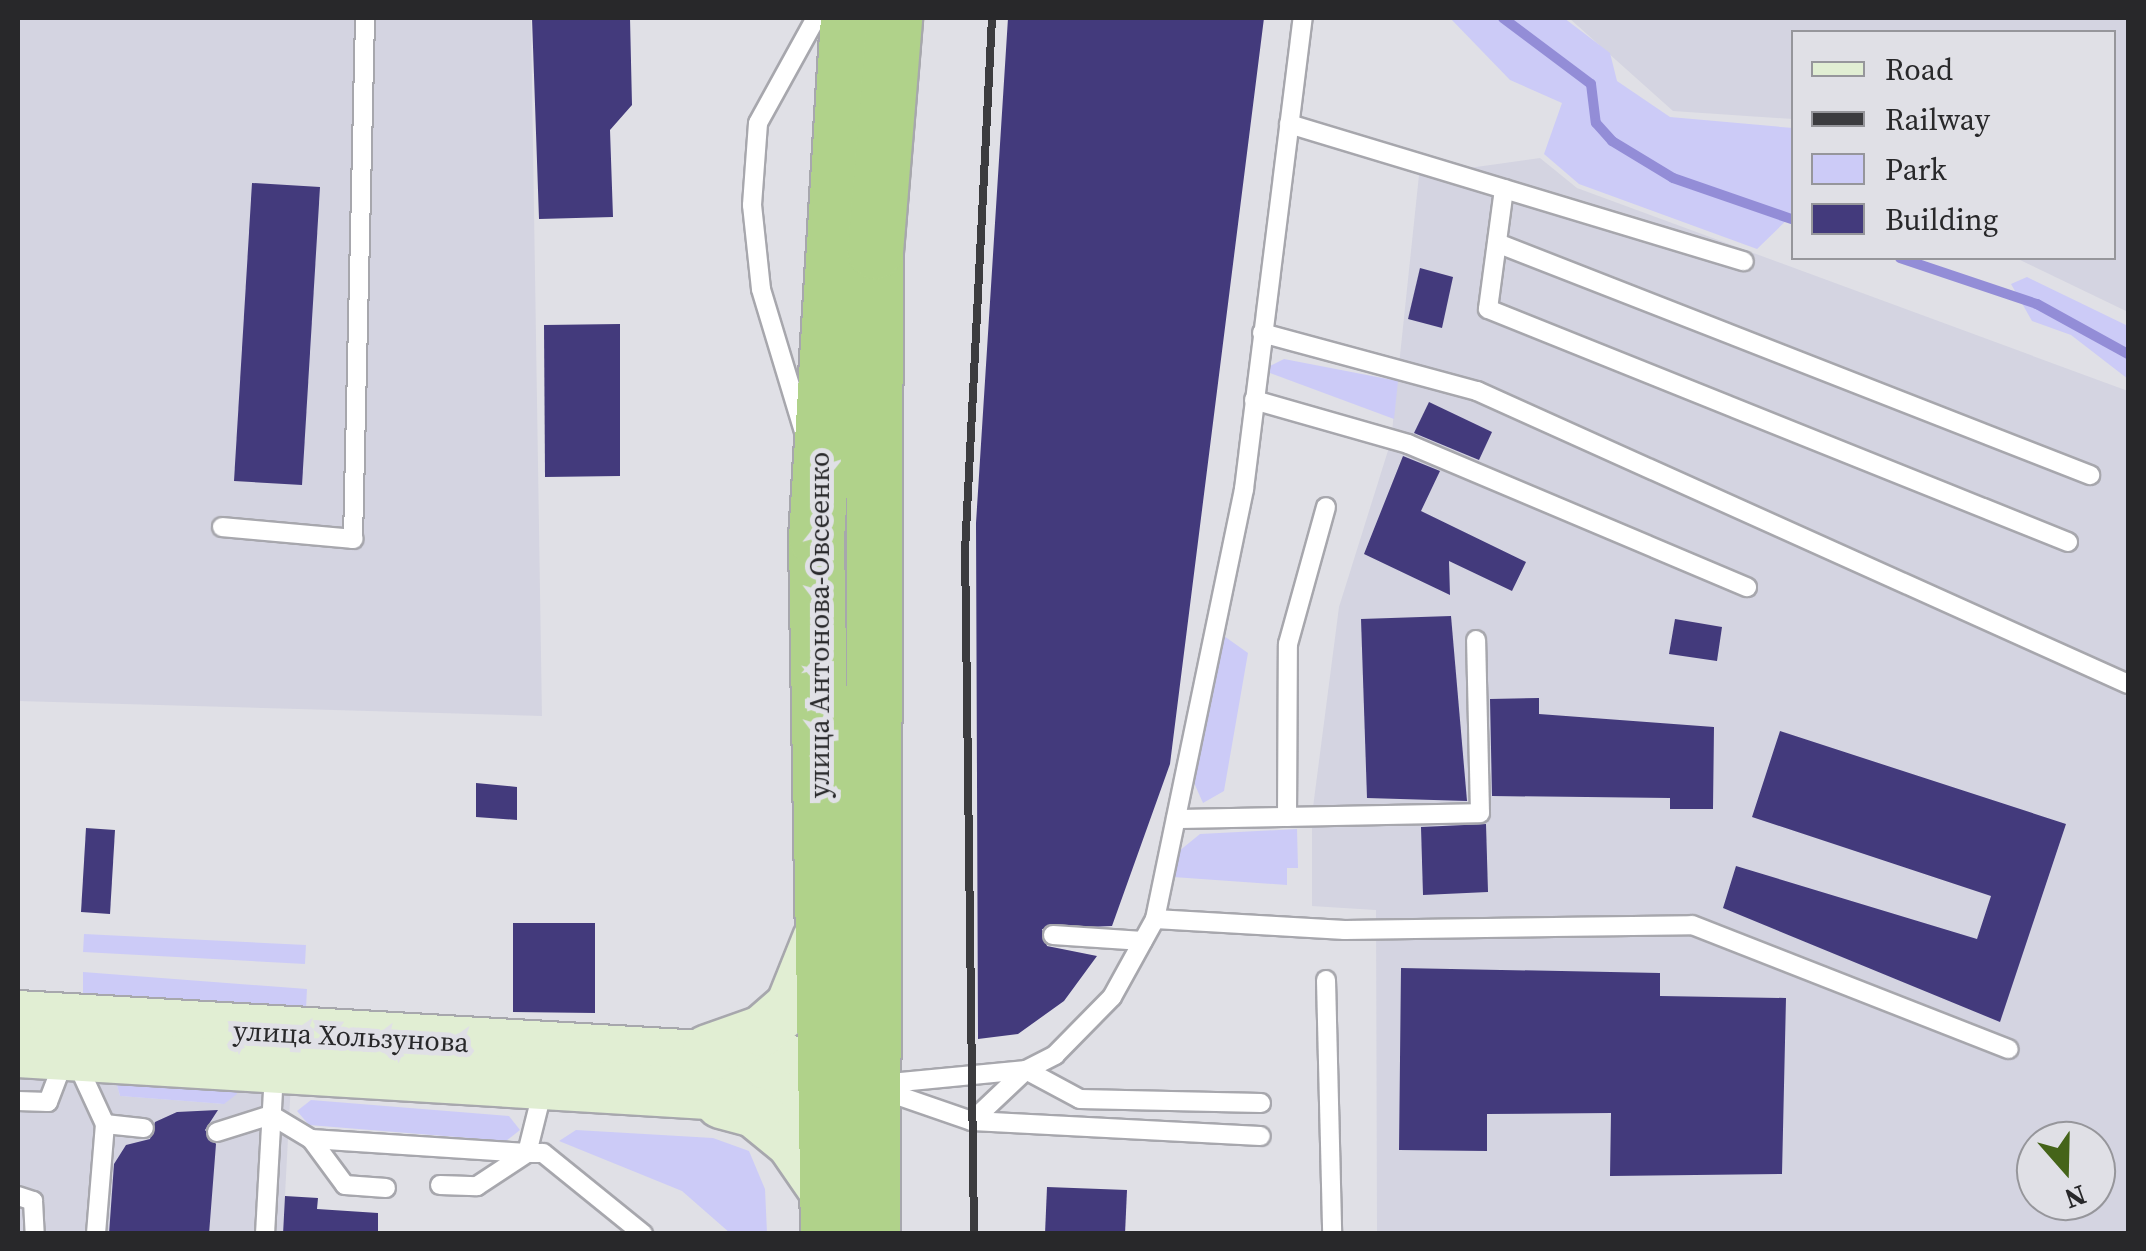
<!DOCTYPE html>
<meta charset="utf-8">
<style>
body{margin:0}
#map{position:relative;width:2146px;height:1251px;overflow:hidden;background:#e0e0e6;font-family:"Source Serif 4",serif}
div>[style]{position:absolute}
.built>*{inset:0;background:#d4d4e1}
.green>*{inset:0;background:#cccbf7}
.stream>*{height:10px;margin:-5px;padding:0 5px;transform-origin:5px;border-radius:5px;background:#938dd7}
.building>*{inset:0;background:#433a7c}
.roads{filter:drop-shadow(2px 0 #a7a7ad) drop-shadow(-2px 0 #a7a7ad) drop-shadow(0 2px #a7a7ad) drop-shadow(0 -2px #a7a7ad)}
.service>*{height:18px;margin:-9px;padding:0 9px;transform-origin:9px;border-radius:9px;background:#fff}
.secondary>*{height:50px;margin:-25px;padding:0 25px;transform-origin:25px;border-radius:25px;background:#e1eed3}
.trunk>*{height:55px;margin:-27.5px;padding:0 27.5px;transform-origin:27.5px;border-radius:27.5px;background:#b0d28a}
.rail>*{height:8px;margin:-4px;padding:0 4px;transform-origin:4px;border-radius:4px;background:#3c3c3f}
span{translate:-50% -50%;white-space:nowrap;text-align:center;line-height:1.15;-webkit-text-stroke:10px #e0e0e6;paint-order:stroke}
.street-label{font-size:28px;color:#28282a}
.frame{position:absolute;inset:0;border:20px solid #28282a;pointer-events:none}
.legend{position:absolute;left:1791px;top:30px;width:325px;height:230px;box-sizing:border-box;background:#e0e0e6;border:2px solid #96969b;margin:0;padding:12px 18px;list-style:none;font-size:30px;color:#28282a}
.legend li{display:flex;align-items:center;gap:20px;height:50px}
.legend b{width:50px;border:2px solid #96969b}
.north{position:absolute;left:2016px;top:1121px;width:100px;height:100px;box-sizing:border-box;background:#e0e0e6;border:2px solid #96969b;border-radius:50%;rotate:160deg;font-size:28px;font-weight:700;line-height:40px;text-align:center;color:#28282a}
.north::after{content:'';display:block;margin:auto;width:35px;height:45px;background:#456419;clip-path:polygon(50% 0,100% 100%,50% 72%,0 100%)}
</style>
<div id="map">
<div class="built">
<div style="clip-path:polygon(18px 18px,531px 18px,542px 716px,18px 701px)"></div>
<div style="clip-path:polygon(1569px 18px,2128px 18px,2128px 312px,2016px 258px,2114px 258px,2114px 32px,1794px 32px,1793px 119px,1673px 111px)"></div>
<div style="clip-path:polygon(evenodd,1540px 158px,1577px 188px,2128px 391px,2128px 1233px,1377px 1233px,1376px 910px,1312px 906px,1312px 815px,1339px 607px,1391px 441px,1419px 175px,1540px 158px,2036px 1141px,2096px 1141px,2096px 1201px,2036px 1201px,2036px 1141px)"></div>
<div style="clip-path:polygon(evenodd,18px 1070px,291px 1082px,283px 1233px,18px 1233px,18px 1070px,114px 1075px,224px 1104px,120px 1096px,114px 1075px)"></div>
</div>
<div class="green">
<div style="clip-path:polygon(1450px 18px,1564px 18px,1610px 53px,1617px 81px,1670px 117px,1793px 128px,1793px 214px,1757px 249px,1579px 184px,1544px 154px,1562px 103px,1510px 80px)"></div>
<div style="clip-path:polygon(2027px 277px,2128px 326px,2128px 379px,2071px 335px,2032px 321px,2011px 284px)"></div>
<div style="clip-path:polygon(1284px 359px,1398px 381px,1394px 419px,1262px 370px)"></div>
<div style="clip-path:polygon(1224px 636px,1248px 653px,1224px 791px,1203px 803px,1190px 774px)"></div>
<div style="clip-path:polygon(1297px 829px,1298px 868px,1287px 868px,1287px 885px,1173px 877px,1173px 856px,1200px 834px)"></div>
<div style="clip-path:polygon(84px 934px,306px 945px,305px 964px,83px 952px)"></div>
<div style="clip-path:polygon(83px 972px,307px 989px,306px 1009px,83px 994px)"></div>
<div style="clip-path:polygon(114px 1075px,235px 1085px,237px 1094px,224px 1104px,120px 1096px)"></div>
<div style="clip-path:polygon(311px 1100px,509px 1116px,520px 1130px,506px 1141px,309px 1125px,297px 1111px)"></div>
<div style="clip-path:polygon(576px 1130px,713px 1138px,749px 1151px,765px 1189px,767px 1233px,730px 1233px,682px 1191px,559px 1141px)"></div>
</div>
<div class="stream">
<div style="left:1503px;top:18px;width:110px;rotate:36.9deg"></div>
<div style="left:1591px;top:84px;width:39px;rotate:83deg"></div>
<div style="left:1596px;top:123px;width:24px;rotate:48deg"></div>
<div style="left:1612px;top:141px;width:71px;rotate:31.2deg"></div>
<div style="left:1673px;top:178px;width:128px;rotate:19.1deg"></div>
<div style="left:1900px;top:258px;width:145px;rotate:18.6deg"></div>
<div style="left:2037px;top:304px;width:104px;rotate:28.8deg"></div>
</div>
<div class="building">
<div style="clip-path:polygon(532px 18px,630px 18px,632px 105px,610px 130px,613px 217px,539px 219px)"></div>
<div style="clip-path:polygon(1008px 18px,1264px 18px,1170px 764px,1112px 926px,1042px 929px,1047px 946px,1097px 956px,1064px 1001px,1018px 1034px,978px 1039px,976px 523px)"></div>
<div style="clip-path:polygon(252px 183px,320px 187px,302px 485px,234px 481px)"></div>
<div style="clip-path:polygon(1420px 268px,1453px 277px,1442px 328px,1408px 319px)"></div>
<div style="clip-path:polygon(620px 324px,620px 476px,545px 477px,544px 325px)"></div>
<div style="clip-path:polygon(1429px 402px,1492px 432px,1479px 460px,1414px 433px)"></div>
<div style="clip-path:polygon(1403px 456px,1440px 471px,1421px 511px,1526px 562px,1512px 591px,1449px 561px,1450px 595px,1364px 554px)"></div>
<div style="clip-path:polygon(1451px 616px,1467px 801px,1367px 798px,1361px 619px)"></div>
<div style="clip-path:polygon(1675px 619px,1722px 627px,1717px 661px,1669px 654px)"></div>
<div style="clip-path:polygon(1539px 698px,1539px 714px,1714px 727px,1713px 809px,1670px 809px,1670px 798px,1492px 796px,1490px 699px)"></div>
<div style="clip-path:polygon(1780px 731px,2066px 824px,2000px 1022px,1723px 908px,1736px 866px,1977px 939px,1991px 896px,1752px 817px)"></div>
<div style="clip-path:polygon(476px 783px,517px 787px,517px 820px,476px 817px)"></div>
<div style="clip-path:polygon(1486px 824px,1488px 892px,1423px 895px,1421px 827px)"></div>
<div style="clip-path:polygon(86px 828px,115px 830px,110px 914px,81px 912px)"></div>
<div style="clip-path:polygon(513px 923px,595px 923px,595px 1013px,513px 1012px)"></div>
<div style="clip-path:polygon(1401px 968px,1660px 973px,1660px 996px,1786px 998px,1782px 1174px,1610px 1176px,1611px 1113px,1487px 1114px,1487px 1151px,1399px 1150px)"></div>
<div style="clip-path:polygon(218px 1110px,205px 1130px,216px 1144px,209px 1234px,109px 1234px,114px 1164px,126px 1145px,150px 1139px,155px 1122px,177px 1112px)"></div>
<div style="clip-path:polygon(1047px 1187px,1127px 1190px,1125px 1234px,1045px 1234px)"></div>
<div style="clip-path:polygon(285px 1196px,318px 1198px,317px 1209px,378px 1213px,378px 1234px,283px 1234px)"></div>
</div>
<div class="roads">
<div class="service">
<div style="left:1289px;top:124px;width:475px;rotate:16.8deg"></div>
<div style="left:1504px;top:189px;width:121px;rotate:97.6deg"></div>
<div style="left:1488px;top:309px;width:625px;rotate:21.89deg"></div>
<div style="left:1497px;top:243px;width:637px;rotate:21.37deg"></div>
<div style="left:1262px;top:333px;width:223px;rotate:15.1deg"></div>
<div style="left:1477px;top:391px;width:714px;rotate:24.23deg"></div>
<div style="left:1254px;top:400px;width:160px;rotate:15.9deg"></div>
<div style="left:1408px;top:444px;width:368px;rotate:22.9deg"></div>
<div style="left:805px;top:435px;width:152px;rotate:-106.8deg"></div>
<div style="left:761px;top:289px;width:84px;rotate:-96.1deg"></div>
<div style="left:752px;top:205px;width:82px;rotate:-85.8deg"></div>
<div style="left:758px;top:123px;width:120px;rotate:-61.1deg"></div>
<div style="left:222px;top:527px;width:132px;rotate:5.2deg"></div>
<div style="left:353px;top:539px;width:521px;rotate:-88.68deg"></div>
<div style="left:1287px;top:817px;width:173px;rotate:-89.7deg"></div>
<div style="left:1288px;top:644px;width:142px;rotate:-74.5deg"></div>
<div style="left:1176px;top:819px;width:304px;rotate:-1.1deg"></div>
<div style="left:1480px;top:813px;width:173px;rotate:-91.3deg"></div>
<div style="left:1155px;top:919px;width:190px;rotate:3.3deg"></div>
<div style="left:1345px;top:930px;width:347px;rotate:-0.8deg"></div>
<div style="left:1692px;top:925px;width:340px;rotate:21.4deg"></div>
<div style="left:1053px;top:935px;width:90px;rotate:3.8deg"></div>
<div style="left:1326px;top:980px;width:254px;rotate:88.6deg"></div>
<div style="left:880px;top:1084px;width:147px;rotate:-5.5deg"></div>
<div style="left:1026px;top:1070px;width:33px;rotate:-27deg"></div>
<div style="left:1055px;top:1055px;width:81px;rotate:-45.5deg"></div>
<div style="left:1112px;top:997px;width:89px;rotate:-61.1deg"></div>
<div style="left:1155px;top:919px;width:439px;rotate:-78.3deg"></div>
<div style="left:1244px;top:489px;width:475px;rotate:-82.9deg"></div>
<div style="left:879px;top:1089px;width:98px;rotate:19deg"></div>
<div style="left:972px;top:1121px;width:289px;rotate:3deg"></div>
<div style="left:18px;top:1101px;width:30px;rotate:2deg"></div>
<div style="left:48px;top:1102px;width:50px;rotate:-69deg"></div>
<div style="left:66px;top:1055px;width:21px;rotate:47deg"></div>
<div style="left:80px;top:1070px;width:60px;rotate:65.2deg"></div>
<div style="left:105px;top:1124px;width:110px;rotate:94.7deg"></div>
<div style="left:972px;top:1121px;width:74px;rotate:-43.4deg"></div>
<div style="left:1026px;top:1070px;width:61px;rotate:28.2deg"></div>
<div style="left:1080px;top:1099px;width:181px;rotate:1.3deg"></div>
<div style="left:105px;top:1124px;width:39px;rotate:6deg"></div>
<div style="left:217px;top:1132px;width:57px;rotate:-17.5deg"></div>
<div style="left:271px;top:1115px;width:47px;rotate:31deg"></div>
<div style="left:311px;top:1139px;width:216px;rotate:3.7deg"></div>
<div style="left:527px;top:1153px;width:66px;rotate:-76deg"></div>
<div style="left:311px;top:1139px;width:57px;rotate:53.5deg"></div>
<div style="left:345px;top:1185px;width:41px;rotate:4.2deg"></div>
<div style="left:440px;top:1185px;width:37px;rotate:2deg"></div>
<div style="left:477px;top:1186px;width:60px;rotate:-33.4deg"></div>
<div style="left:527px;top:1153px;width:16px"></div>
<div style="left:543px;top:1153px;width:129px;rotate:39deg"></div>
<div style="left:18px;top:1196px;width:16px;rotate:18deg"></div>
<div style="left:33px;top:1201px;width:33px;rotate:87deg"></div>
<div style="left:265px;top:1234px;width:161px;rotate:-86.8deg"></div>
</div>
<div class="secondary">
<div style="left:18px;top:1016px;width:805px;rotate:3.35deg"></div>
<div style="left:822px;top:1063px;width:44px;rotate:25.4deg"></div>
<div style="left:708px;top:1050px;width:57px;rotate:-19.4deg"></div>
<div style="left:762px;top:1031px;width:38px;rotate:-41deg"></div>
<div style="left:791px;top:1006px;width:72px;rotate:-68.1deg"></div>
<div style="left:18px;top:1052px;width:806px;rotate:3.48deg"></div>
<div style="left:823px;top:1101px;width:44px;rotate:-18.4deg"></div>
<div style="left:721px;top:1103px;width:34px;rotate:15deg"></div>
<div style="left:754px;top:1112px;width:49px;rotate:39.2deg"></div>
<div style="left:792px;top:1143px;width:58px;rotate:55.5deg"></div>
</div>
<div class="trunk">
<div style="left:828px;top:1234px;width:696px;rotate:-90.99deg"></div>
<div style="left:816px;top:538px;width:521px;rotate:-86.48deg"></div>
<div style="left:872px;top:1234px;width:983px;rotate:-89.83deg"></div>
<div style="left:875px;top:251px;width:234px;rotate:-85.3deg"></div>
</div>
</div>
<div class="rail">
<div style="left:974px;top:1234px;width:683px;rotate:-90.75deg"></div>
<div style="left:965px;top:551px;width:534px;rotate:-87.1deg"></div>
</div>
<div class="street-label">
<span style="left:819px;top:625px;rotate:-90deg">улица Антонова-Овсеенко</span>
<span style="left:351px;top:1036px;rotate:3deg">улица Хользунова</span>
</div>
<div class="frame"></div>
<ul class="legend">
<li><b style="height:12px;background:#e1eed3"></b>Road</li>
<li><b style="height:12px;background:#3c3c3f"></b>Railway</li>
<li><b style="height:28px;background:#cccbf7"></b>Park</li>
<li><b style="height:28px;background:#433a7c"></b>Building</li>
</ul>
<div class="north">N</div>
</div>
